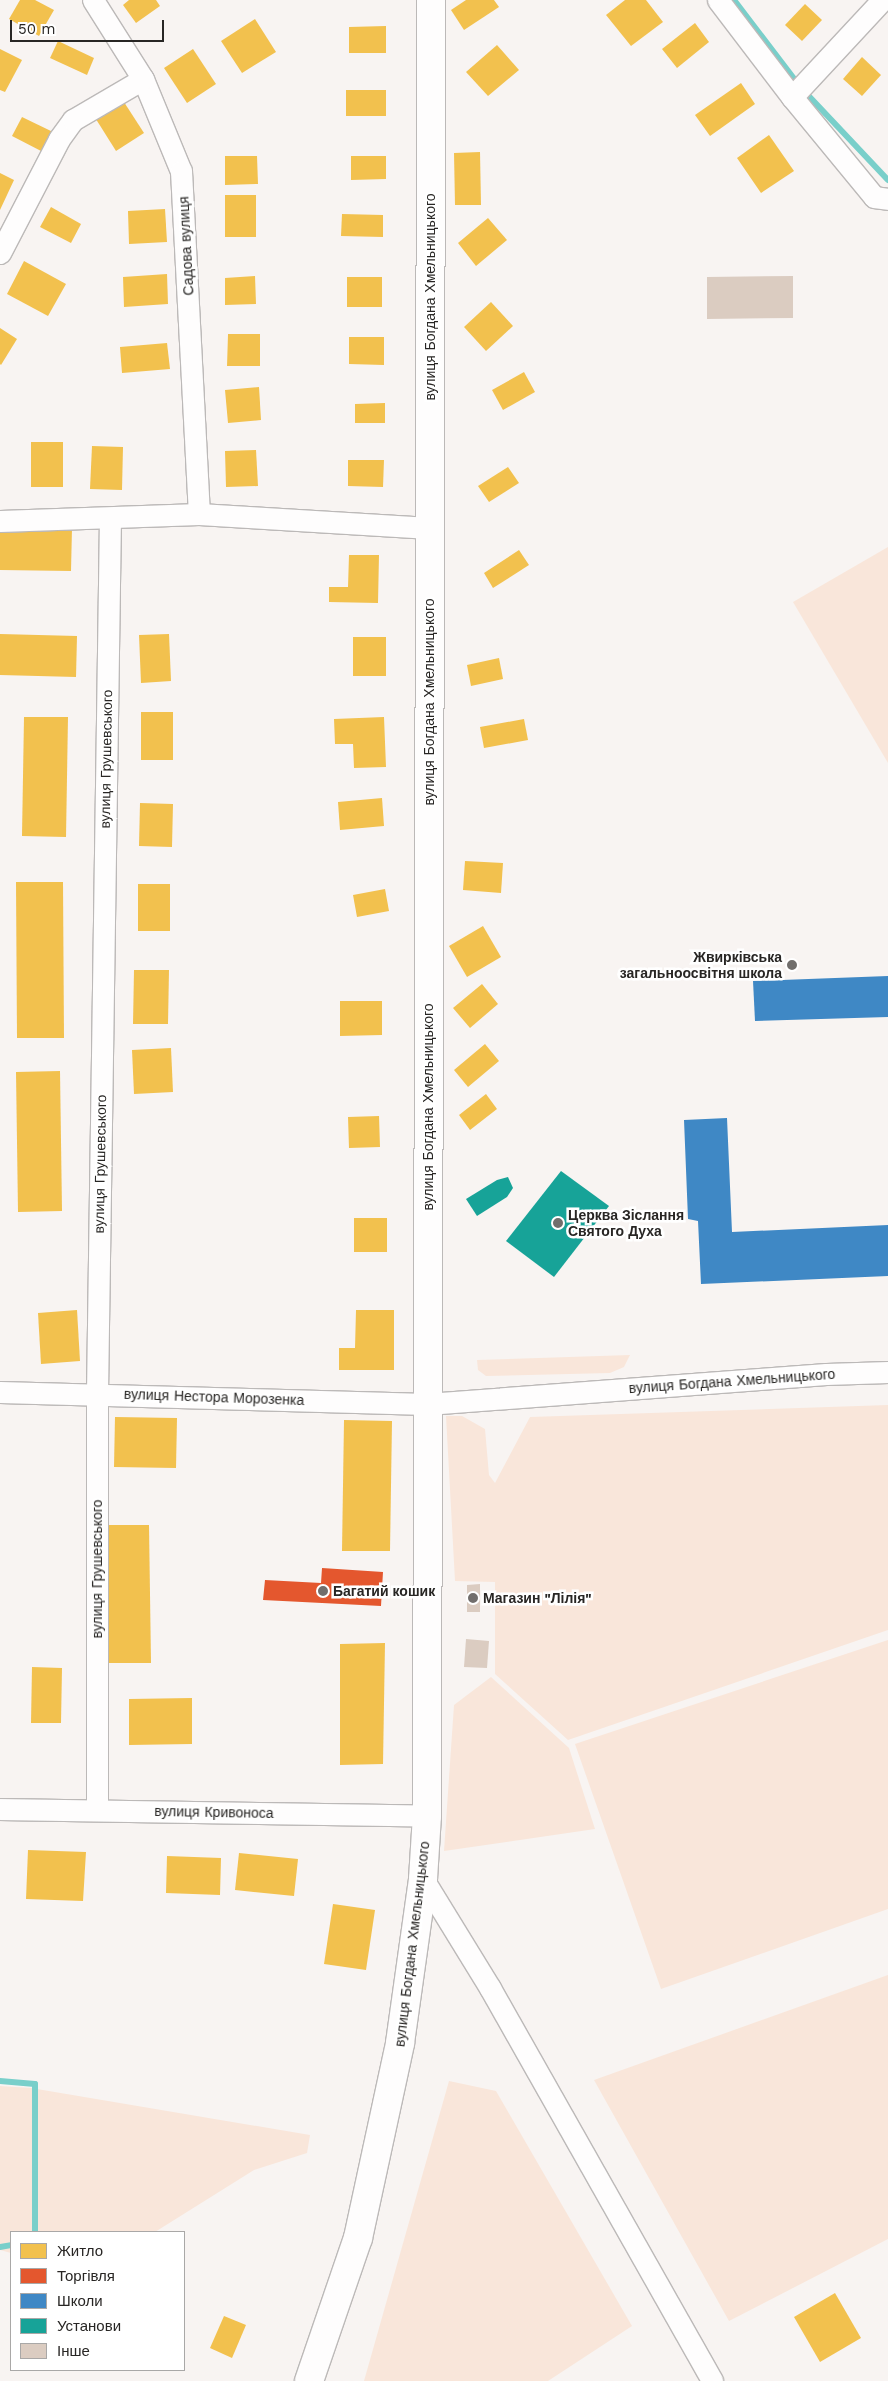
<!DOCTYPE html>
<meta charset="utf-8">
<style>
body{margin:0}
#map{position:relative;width:888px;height:2381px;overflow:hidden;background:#f8f4f2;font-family:"Work Sans",sans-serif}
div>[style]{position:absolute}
.green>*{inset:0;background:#f9e6da}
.homes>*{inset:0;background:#f2c14e}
.shops>*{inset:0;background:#e4572e}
.schools>*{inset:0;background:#3f88c5}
.public>*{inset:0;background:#17a398}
.stream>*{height:6px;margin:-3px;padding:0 3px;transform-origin:3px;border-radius:3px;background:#79cfca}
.building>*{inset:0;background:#dbccc1}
.roads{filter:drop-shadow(1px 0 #bcb9b8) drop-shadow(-1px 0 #bcb9b8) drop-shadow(0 1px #bcb9b8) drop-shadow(0 -1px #bcb9b8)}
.street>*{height:21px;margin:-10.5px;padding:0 10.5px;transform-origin:10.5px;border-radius:10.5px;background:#fefdfd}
.secondary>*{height:28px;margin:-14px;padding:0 14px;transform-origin:14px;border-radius:14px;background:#fefdfd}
.dots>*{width:14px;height:14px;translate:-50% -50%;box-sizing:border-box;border:2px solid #fff;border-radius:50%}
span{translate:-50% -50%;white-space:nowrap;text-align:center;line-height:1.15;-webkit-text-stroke:5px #fff;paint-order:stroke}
.street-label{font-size:14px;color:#282624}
.poi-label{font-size:14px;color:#282624;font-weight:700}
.right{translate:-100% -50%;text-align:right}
.left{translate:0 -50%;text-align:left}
.legend{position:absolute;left:10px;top:2231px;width:175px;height:140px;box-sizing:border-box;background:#fff;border:1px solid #a9a8a7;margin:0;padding:6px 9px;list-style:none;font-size:15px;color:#282624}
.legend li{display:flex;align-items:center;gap:10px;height:25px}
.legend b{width:25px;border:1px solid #a9a8a7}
.scale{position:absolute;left:10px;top:20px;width:154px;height:22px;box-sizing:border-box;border:2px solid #282624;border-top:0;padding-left:6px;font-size:15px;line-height:18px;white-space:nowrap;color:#282624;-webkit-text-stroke:4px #fff;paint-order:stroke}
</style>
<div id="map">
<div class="green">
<div style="clip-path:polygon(888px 547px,888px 763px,793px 602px)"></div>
<div style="clip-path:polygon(630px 1355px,624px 1367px,610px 1373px,486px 1376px,478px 1370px,477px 1360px)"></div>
<div style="clip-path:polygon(888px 1405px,888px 1630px,568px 1740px,495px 1674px,495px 1582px,455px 1581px,446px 1416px,462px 1416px,485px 1429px,489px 1475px,495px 1483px,530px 1417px)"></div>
<div style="clip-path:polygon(888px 1640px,888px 1909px,661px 1989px,575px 1744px)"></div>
<div style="clip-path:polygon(491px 1677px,569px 1748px,595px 1829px,444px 1851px,454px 1705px)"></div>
<div style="clip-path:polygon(888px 1975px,888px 2239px,729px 2321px,594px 2080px)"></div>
<div style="clip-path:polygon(449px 2081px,496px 2091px,632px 2326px,548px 2381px,364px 2381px)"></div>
<div style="clip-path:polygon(0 2086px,31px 2088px,310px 2135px,307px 2153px,254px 2170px,155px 2232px,11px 2232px,11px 2253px,0 2250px)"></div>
</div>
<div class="homes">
<div style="clip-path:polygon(20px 0,35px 0,54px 10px,39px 36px,9px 19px)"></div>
<div style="clip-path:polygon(129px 0,156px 0,160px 6px,136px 23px,123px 5px)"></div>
<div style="clip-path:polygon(466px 0,494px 0,499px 7px,464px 30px,451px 10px)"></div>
<div style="clip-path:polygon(625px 0,646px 0,663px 22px,631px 46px,606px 15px)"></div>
<div style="clip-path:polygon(805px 4px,822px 20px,802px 41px,785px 25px)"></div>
<div style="clip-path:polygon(255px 19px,276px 52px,242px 73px,221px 41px)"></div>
<div style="clip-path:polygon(695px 23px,709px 42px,677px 68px,662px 49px)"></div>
<div style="clip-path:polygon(386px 26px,386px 53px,349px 53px,349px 27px)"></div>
<div style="clip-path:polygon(58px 41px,94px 58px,87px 75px,50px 58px)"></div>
<div style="clip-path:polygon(497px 45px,519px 70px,488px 96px,466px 72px)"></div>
<div style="clip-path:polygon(0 49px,22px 60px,5px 92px,0 90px)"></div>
<div style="clip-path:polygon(193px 49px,216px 84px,187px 103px,164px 68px)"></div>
<div style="clip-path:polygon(862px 57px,881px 75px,862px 96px,843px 79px)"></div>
<div style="clip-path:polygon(741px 83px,755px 104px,710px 136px,695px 115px)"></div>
<div style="clip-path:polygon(346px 90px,386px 90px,386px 116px,346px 116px)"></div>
<div style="clip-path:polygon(122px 99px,144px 133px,116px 151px,94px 116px)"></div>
<div style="clip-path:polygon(22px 117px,53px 132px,43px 152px,12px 136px)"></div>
<div style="clip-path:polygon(769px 135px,794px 171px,761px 193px,737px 158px)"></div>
<div style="clip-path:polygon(480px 152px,481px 205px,455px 205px,454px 153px)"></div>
<div style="clip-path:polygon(225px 156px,257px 156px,258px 184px,225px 185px)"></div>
<div style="clip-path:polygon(351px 156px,386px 156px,386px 179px,351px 180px)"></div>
<div style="clip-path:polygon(0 173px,14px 180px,0 210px)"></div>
<div style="clip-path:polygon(225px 195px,256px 195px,256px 237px,225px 237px)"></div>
<div style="clip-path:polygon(51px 207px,81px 224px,71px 243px,40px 227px)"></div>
<div style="clip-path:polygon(165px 209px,167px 242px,129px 244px,128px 211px)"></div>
<div style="clip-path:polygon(342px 214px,383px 215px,383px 237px,341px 236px)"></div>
<div style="clip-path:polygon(488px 218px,507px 240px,476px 266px,458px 243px)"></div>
<div style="clip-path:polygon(24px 261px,66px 284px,48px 316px,7px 294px)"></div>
<div style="clip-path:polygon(167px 274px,168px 304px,124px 307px,123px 277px)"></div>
<div style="clip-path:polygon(255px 276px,256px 304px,225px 305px,225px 278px)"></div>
<div style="clip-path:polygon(347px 277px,382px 277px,382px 307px,347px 307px)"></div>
<div style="clip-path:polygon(491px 302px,513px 326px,486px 351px,464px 327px)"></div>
<div style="clip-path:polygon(0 328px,17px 339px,1px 365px,0 364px)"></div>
<div style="clip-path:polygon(228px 334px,260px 334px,260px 366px,227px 366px)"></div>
<div style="clip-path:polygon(349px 337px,384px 337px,384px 365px,349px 364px)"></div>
<div style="clip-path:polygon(167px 343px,170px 369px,122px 373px,120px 347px)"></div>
<div style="clip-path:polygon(524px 372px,535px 392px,503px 410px,492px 390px)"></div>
<div style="clip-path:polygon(259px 387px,261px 420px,228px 423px,225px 390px)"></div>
<div style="clip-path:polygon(385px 403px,385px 423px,355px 423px,355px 404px)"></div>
<div style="clip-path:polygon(31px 442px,63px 442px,63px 487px,31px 487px)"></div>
<div style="clip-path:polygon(92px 446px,123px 447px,122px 490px,90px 489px)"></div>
<div style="clip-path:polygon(256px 450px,258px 486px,226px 487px,225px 451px)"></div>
<div style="clip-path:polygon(348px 460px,384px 460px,383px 487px,348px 486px)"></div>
<div style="clip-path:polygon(508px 467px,519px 483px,489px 502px,478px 486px)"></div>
<div style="clip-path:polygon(0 527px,72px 528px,71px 571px,0 570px)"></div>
<div style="clip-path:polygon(519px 550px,529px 565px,493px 588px,484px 573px)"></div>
<div style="clip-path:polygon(349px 555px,379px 555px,378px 603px,329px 602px,329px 587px,348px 587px)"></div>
<div style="clip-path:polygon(0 634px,77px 636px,76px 677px,0 675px)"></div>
<div style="clip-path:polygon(169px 634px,171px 681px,141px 683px,139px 635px)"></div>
<div style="clip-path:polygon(353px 637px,386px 637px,386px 676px,353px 676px)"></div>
<div style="clip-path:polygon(499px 658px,503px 679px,471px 686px,467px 665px)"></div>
<div style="clip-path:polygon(141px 712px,173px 712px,173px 760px,141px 760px)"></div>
<div style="clip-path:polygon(24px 717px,68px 717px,66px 837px,22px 836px)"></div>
<div style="clip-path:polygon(384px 717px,386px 767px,354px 768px,353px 744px,335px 744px,334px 719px)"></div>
<div style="clip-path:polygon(524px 719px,528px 740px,484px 748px,480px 727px)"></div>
<div style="clip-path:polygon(382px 798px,384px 826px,340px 830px,338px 802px)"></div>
<div style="clip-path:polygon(140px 803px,173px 804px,172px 847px,139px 846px)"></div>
<div style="clip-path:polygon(465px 861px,503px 863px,501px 893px,463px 890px)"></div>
<div style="clip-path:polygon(16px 882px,63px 882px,64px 1038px,17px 1038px)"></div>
<div style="clip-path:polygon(138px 884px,170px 884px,170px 931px,138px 931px)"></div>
<div style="clip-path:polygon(385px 889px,389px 911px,357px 917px,353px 895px)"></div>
<div style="clip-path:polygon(483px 926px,501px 957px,467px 977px,449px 946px)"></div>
<div style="clip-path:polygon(134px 970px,169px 970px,168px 1024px,133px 1024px)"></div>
<div style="clip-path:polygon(482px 984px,498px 1004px,470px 1028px,453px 1008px)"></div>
<div style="clip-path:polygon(340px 1001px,382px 1001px,382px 1035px,340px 1036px)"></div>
<div style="clip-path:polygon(485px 1044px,499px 1061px,468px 1087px,454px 1070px)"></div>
<div style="clip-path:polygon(171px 1048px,173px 1092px,134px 1094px,132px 1050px)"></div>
<div style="clip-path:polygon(60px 1071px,62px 1211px,18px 1212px,16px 1072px)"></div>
<div style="clip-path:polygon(486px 1094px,497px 1109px,470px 1130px,459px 1115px)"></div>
<div style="clip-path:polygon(379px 1116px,380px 1147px,349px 1148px,348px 1117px)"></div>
<div style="clip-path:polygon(354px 1218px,387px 1218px,387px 1252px,354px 1252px)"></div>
<div style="clip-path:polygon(77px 1310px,80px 1361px,41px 1364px,38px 1313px)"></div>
<div style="clip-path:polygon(356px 1310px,394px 1310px,394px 1370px,339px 1370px,339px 1348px,355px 1348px)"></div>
<div style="clip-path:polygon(115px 1417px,177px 1418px,176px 1468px,114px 1467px)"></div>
<div style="clip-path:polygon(344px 1420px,392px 1421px,390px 1551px,342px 1551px)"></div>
<div style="clip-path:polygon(107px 1525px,149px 1525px,151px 1663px,108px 1663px)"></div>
<div style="clip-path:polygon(385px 1643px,383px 1764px,340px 1765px,340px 1644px)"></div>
<div style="clip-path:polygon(32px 1667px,62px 1668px,61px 1723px,31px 1723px)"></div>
<div style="clip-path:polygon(192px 1698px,192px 1744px,129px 1745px,129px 1699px)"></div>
<div style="clip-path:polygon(28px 1850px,86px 1852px,83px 1901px,26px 1899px)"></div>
<div style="clip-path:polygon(239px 1853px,298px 1859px,294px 1896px,235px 1890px)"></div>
<div style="clip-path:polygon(167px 1856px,221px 1858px,220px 1895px,166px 1893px)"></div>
<div style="clip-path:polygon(333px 1904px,375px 1910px,366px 1970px,324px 1964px)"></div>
<div style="clip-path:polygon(835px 2293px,861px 2338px,820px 2362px,794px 2317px)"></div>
<div style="clip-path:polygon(224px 2316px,246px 2325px,232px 2358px,210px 2348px)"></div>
</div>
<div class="shops">
<div style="clip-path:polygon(322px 1568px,383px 1572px,381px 1606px,263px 1600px,265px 1580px,321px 1583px)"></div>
</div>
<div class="schools">
<div style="clip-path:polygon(888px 976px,888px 1017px,755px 1021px,753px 981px)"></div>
<div style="clip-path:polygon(727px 1118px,732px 1232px,888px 1225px,888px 1276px,701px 1284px,698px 1221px,688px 1219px,684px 1120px)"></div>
</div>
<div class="public">
<div style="clip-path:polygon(561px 1171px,609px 1206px,554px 1277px,506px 1241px)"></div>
<div style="clip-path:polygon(508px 1177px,513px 1188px,507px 1197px,477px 1216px,466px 1199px,497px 1180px)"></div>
</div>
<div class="stream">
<div style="left:734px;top:0;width:101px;rotate:52.7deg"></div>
<div style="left:805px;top:92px;width:121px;rotate:46.7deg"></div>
<div style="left:0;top:2081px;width:35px;rotate:5deg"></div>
<div style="left:35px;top:2084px;width:148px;rotate:90deg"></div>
<div style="left:0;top:2247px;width:11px;rotate:-10deg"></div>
</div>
<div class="building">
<div style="clip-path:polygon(793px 276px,793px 318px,707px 319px,707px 277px)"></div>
<div style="clip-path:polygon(480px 1584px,480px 1612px,467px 1612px,467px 1585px)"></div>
<div style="clip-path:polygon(466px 1639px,489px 1641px,487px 1668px,464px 1667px)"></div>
</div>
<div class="roads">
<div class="street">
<div style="left:93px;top:0;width:93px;rotate:57.7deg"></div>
<div style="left:143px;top:79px;width:100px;rotate:67.6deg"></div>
<div style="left:181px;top:171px;width:343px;rotate:87deg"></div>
<div style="left:718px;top:0;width:122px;rotate:52.7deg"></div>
<div style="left:792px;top:97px;width:129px;rotate:50.6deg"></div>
<div style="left:874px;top:197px;width:14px;rotate:8deg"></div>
<div style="left:792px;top:97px;width:132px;rotate:-47.1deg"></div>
<div style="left:0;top:253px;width:128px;rotate:-62.6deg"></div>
<div style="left:59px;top:139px;width:24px;rotate:-54deg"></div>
<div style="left:73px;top:120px;width:81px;rotate:-30.4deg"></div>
<div style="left:0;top:521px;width:199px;rotate:-2deg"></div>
<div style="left:199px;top:514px;width:231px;rotate:3.5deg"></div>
<div style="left:0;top:1392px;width:427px;rotate:1.6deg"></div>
<div style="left:427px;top:1404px;width:400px;rotate:-4.3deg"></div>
<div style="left:826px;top:1374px;width:62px;rotate:-1.8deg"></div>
<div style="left:0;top:1809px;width:427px;rotate:0.9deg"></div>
<div style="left:97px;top:1810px;width:417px;rotate:-90deg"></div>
<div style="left:97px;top:1393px;width:874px;rotate:-89.15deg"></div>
<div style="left:423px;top:1879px;width:128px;rotate:58.4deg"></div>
<div style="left:490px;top:1988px;width:451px;rotate:60.5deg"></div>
</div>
<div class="secondary">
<div style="left:309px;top:2381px;width:151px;rotate:-71.1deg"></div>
<div style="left:358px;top:2238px;width:199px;rotate:-77.8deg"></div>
<div style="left:400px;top:2043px;width:166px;rotate:-82deg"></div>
<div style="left:423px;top:1879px;width:63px;rotate:-86.4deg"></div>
<div style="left:427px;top:1816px;width:1816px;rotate:-89.87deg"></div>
</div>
</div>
<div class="dots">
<div style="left:792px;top:965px;background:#716e6c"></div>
<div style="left:558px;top:1223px;background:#716e6c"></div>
<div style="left:323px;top:1591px;background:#716e6c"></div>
<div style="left:473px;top:1598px;background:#716e6c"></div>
</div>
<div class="street-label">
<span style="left:186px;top:246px;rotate:-93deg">Садова вулиця</span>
<span style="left:430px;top:297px;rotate:-90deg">вулиця Богдана Хмельницького</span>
<span style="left:429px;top:702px;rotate:-90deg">вулиця Богдана Хмельницького</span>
<span style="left:106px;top:759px;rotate:-89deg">вулиця Грушевського</span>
<span style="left:428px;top:1107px;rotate:-90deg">вулиця Богдана Хмельницького</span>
<span style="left:100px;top:1164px;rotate:-89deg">вулиця Грушевського</span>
<span style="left:732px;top:1381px;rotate:-4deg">вулиця Богдана Хмельницького</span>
<span style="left:214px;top:1397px;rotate:2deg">вулиця Нестора Морозенка</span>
<span style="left:97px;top:1569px;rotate:-90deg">вулиця Грушевського</span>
<span style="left:214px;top:1812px;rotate:1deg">вулиця Кривоноса</span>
<span style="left:412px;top:1944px;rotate:-83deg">вулиця Богдана Хмельницького</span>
</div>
<div class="poi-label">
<span class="right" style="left:782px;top:965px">Жвирківська<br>загальноосвітня школа</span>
<span class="left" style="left:568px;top:1223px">Церква Зіслання<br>Святого Духа</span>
<span class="left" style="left:333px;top:1591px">Багатий кошик</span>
<span class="left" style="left:483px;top:1598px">Магазин "Лілія"</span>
</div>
<ul class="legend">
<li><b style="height:14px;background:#f2c14e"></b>Житло</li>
<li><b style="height:14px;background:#e4572e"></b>Торгівля</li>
<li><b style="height:14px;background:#3f88c5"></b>Школи</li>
<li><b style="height:14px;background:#17a398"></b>Установи</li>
<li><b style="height:14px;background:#dbccc1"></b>Інше</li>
</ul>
<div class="scale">50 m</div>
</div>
